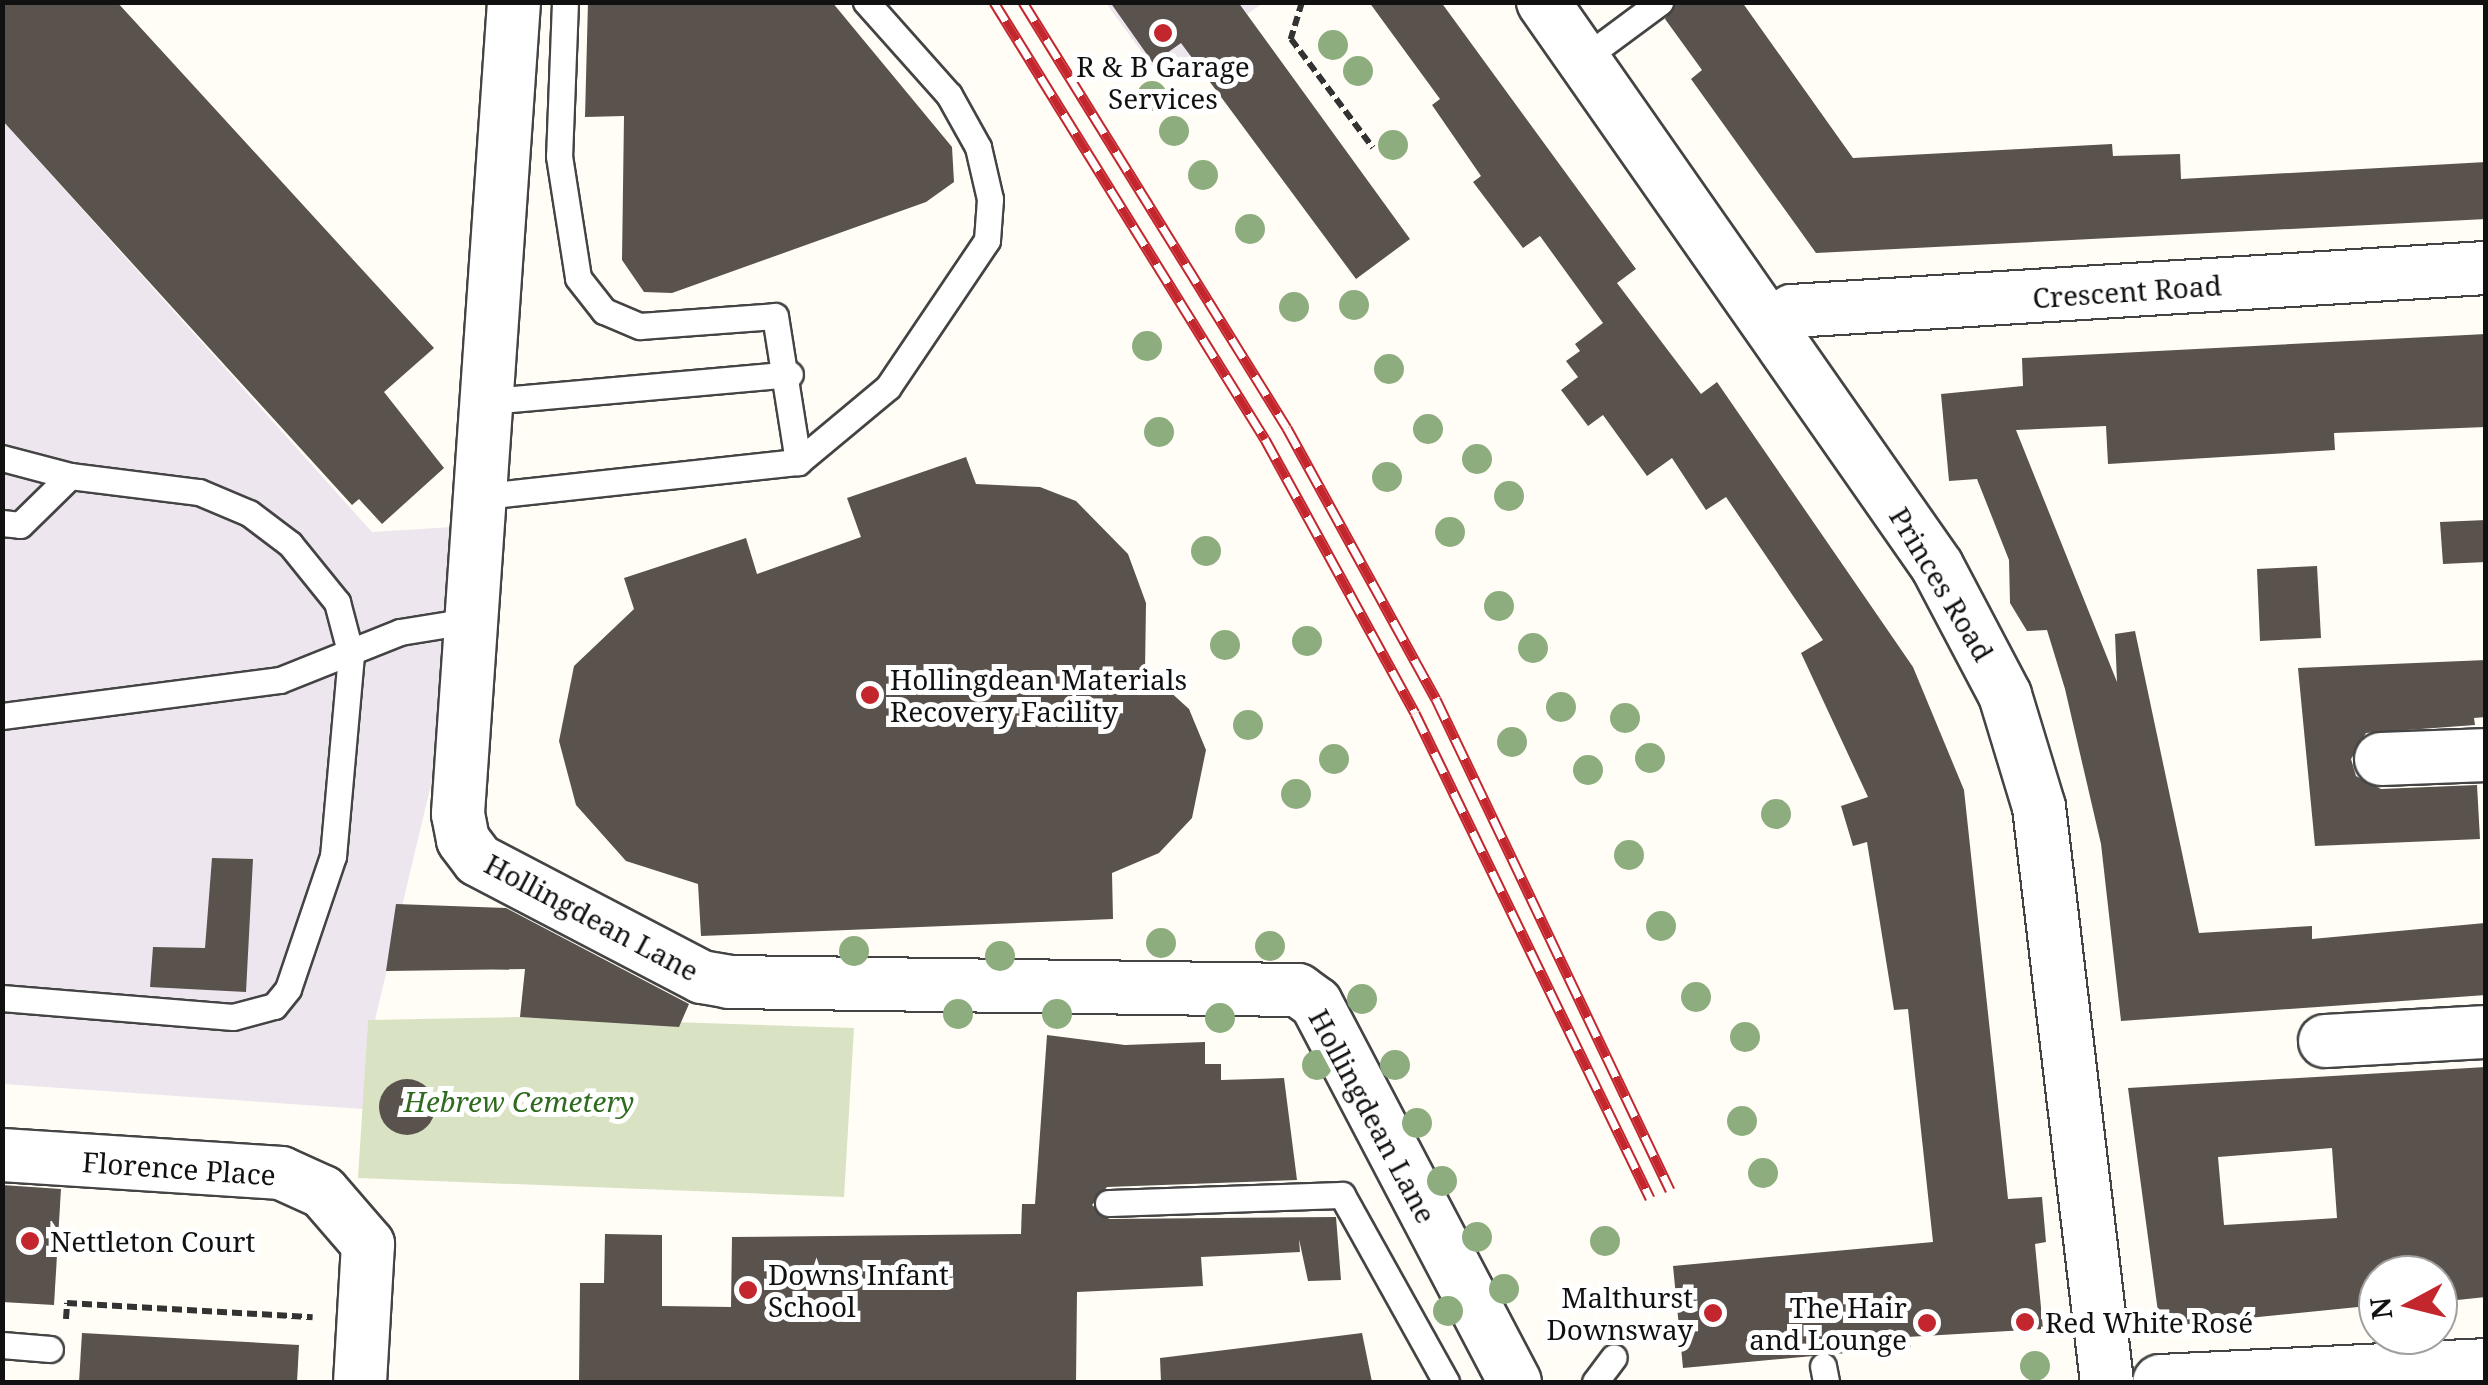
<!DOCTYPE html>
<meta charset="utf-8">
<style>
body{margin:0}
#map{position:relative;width:2488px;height:1385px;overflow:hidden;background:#fffdf5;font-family:"Noto Serif",serif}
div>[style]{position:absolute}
.industrial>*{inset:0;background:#eee6ef}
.cemetery>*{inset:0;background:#d9e3c4}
.building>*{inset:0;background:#5a524d}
.round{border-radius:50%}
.path>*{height:6px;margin-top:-3px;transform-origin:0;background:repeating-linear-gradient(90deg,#333 0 10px,transparent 0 15px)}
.roads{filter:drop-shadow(2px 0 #444) drop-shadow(-2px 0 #444) drop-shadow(0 2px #444) drop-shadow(0 -2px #444)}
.service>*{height:25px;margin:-12.5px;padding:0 12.5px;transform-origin:12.5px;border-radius:12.5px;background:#fff}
.minor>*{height:52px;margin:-26px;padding:0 26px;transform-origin:26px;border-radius:26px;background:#fff}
.tertiary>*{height:55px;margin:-27.5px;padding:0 27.5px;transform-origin:27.5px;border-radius:27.5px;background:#fff}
.rail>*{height:11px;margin-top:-5.5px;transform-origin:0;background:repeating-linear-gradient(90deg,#fff 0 22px,#c4262e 0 44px);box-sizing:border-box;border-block:2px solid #c4262e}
.trees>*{width:30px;height:30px;margin:-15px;border-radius:50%;background:#8dad7f}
.dots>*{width:28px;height:28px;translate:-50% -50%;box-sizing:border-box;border:5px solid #fff;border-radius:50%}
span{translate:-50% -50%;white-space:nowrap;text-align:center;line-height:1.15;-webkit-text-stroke:10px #fff;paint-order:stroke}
.poi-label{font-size:28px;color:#111}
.left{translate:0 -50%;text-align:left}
.right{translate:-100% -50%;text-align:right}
.street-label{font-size:28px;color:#111}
.park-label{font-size:28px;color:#2f6b1f;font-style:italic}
.frame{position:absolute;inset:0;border:5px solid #111;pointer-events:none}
.north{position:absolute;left:2358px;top:1255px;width:100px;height:100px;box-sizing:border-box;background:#fff;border:2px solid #a0a0a0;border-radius:50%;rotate:263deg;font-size:28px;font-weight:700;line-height:40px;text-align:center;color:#111}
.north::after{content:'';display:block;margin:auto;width:35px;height:45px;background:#c4262e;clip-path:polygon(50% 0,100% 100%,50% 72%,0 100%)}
</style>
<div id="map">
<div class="industrial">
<div style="clip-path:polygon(1106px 3px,1263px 3px,1160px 77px)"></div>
<div style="clip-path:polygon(2px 120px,372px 532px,452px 527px,439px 751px,375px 1020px,368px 1021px,363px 1109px,3px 1084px)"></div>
</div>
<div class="cemetery">
<div style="clip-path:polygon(520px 1017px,854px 1028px,844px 1197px,358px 1178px,368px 1020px)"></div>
</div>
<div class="building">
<div style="clip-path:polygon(2px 2px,117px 2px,434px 348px,384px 392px,444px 468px,382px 524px,359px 499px,352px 505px,2px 120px)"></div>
<div style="clip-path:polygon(588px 2px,832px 2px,952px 147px,954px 182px,926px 202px,672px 293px,644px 292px,622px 260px,624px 116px,585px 117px)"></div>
<div style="clip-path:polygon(1110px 2px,1238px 2px,1410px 239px,1356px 279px,1181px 43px,1153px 63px)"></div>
<div style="clip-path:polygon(1369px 2px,1441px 2px,1636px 269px,1617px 283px,1701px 394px,1717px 382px,1913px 667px,1964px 790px,2008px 1199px,2042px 1197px,2046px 1242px,2035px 1244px,2043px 1329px,1907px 1337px,1911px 1347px,1683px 1368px,1673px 1266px,1933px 1242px,1908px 1009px,1894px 1010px,1867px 842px,1853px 846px,1841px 806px,1868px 797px,1801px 653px,1823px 640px,1726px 497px,1706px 510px,1672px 458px,1647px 476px,1603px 415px,1588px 426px,1561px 390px,1578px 377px,1566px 361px,1580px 351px,1575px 344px,1603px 323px,1540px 236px,1523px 248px,1473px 182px,1481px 176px,1432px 105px,1440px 99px)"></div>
<div style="clip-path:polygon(1676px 2px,1742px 2px,1853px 158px,2112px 144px,2113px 156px,2180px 154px,2181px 179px,2486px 162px,2486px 219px,1816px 253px,1691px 79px,1702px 70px,1665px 19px)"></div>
<div style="clip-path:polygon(2486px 334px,2486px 427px,2334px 433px,2335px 450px,2108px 464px,2106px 426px,2016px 430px,2117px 682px,2115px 634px,2135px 631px,2199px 933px,2312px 926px,2312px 939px,2485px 923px,2486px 995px,2121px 1021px,2101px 844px,2065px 689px,2047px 630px,2027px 631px,2010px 603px,2009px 560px,1977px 479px,1949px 481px,1941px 394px,2023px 386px,2022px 358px)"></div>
<div style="clip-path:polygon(966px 457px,976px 484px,1040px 487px,1076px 501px,1128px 554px,1146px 603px,1145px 669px,1189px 709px,1206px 750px,1192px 818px,1159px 853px,1112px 873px,1113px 919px,701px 936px,698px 884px,626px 861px,576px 805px,559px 741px,574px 666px,634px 609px,624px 578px,746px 538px,757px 574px,861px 537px,847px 498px)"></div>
<div style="clip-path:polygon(2486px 520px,2486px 562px,2443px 564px,2440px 522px)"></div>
<div style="clip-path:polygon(2317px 566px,2321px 638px,2260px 641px,2257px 569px)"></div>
<div style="clip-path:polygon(2486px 660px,2486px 717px,2474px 718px,2475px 725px,2366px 733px,2351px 759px,2356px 776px,2381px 789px,2477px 785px,2480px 839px,2315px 846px,2298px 668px)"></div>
<div style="clip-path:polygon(212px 858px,253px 859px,246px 992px,150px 987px,153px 947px,205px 948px)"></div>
<div style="clip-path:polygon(396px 904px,506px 908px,689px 1004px,679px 1027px,520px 1017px,525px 969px,386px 971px)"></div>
<div style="clip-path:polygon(1047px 1035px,1125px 1045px,1205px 1042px,1205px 1064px,1221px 1064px,1221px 1080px,1284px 1078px,1297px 1180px,1107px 1187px,1092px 1205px,1109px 1219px,1336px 1217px,1341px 1280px,1308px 1281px,1299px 1239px,1300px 1252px,1201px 1257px,1203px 1286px,1077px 1292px,1076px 1382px,579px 1382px,580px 1283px,604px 1283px,605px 1234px,662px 1235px,662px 1306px,731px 1307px,732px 1237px,1021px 1234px,1022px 1204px,1035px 1204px)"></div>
<div style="clip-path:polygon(evenodd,2486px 1067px,2486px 1297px,2438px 1302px,2438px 1275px,2378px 1275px,2378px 1305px,2160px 1327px,2128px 1088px,2486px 1067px,2332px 1148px,2337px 1218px,2224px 1225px,2218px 1157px,2332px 1148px)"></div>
<div class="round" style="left:379px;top:1079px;width:56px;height:56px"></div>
<div style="clip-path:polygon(2px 1185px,61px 1189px,54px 1305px,2px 1302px)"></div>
<div style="clip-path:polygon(82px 1333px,299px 1345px,297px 1382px,79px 1382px)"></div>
<div style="clip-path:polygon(1362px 1333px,1372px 1382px,1161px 1382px,1160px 1358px)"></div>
</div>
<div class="path">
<div style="left:1302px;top:2px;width:39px;rotate:107deg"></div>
<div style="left:1291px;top:39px;width:136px;rotate:53deg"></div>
<div style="left:66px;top:1319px;width:16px;rotate:-86deg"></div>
<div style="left:67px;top:1303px;width:246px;rotate:3.3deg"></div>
</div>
<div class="roads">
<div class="service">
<div style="left:565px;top:2px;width:154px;rotate:92.2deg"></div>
<div style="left:559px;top:156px;width:123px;rotate:81.1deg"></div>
<div style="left:578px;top:278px;width:42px;rotate:51.8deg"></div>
<div style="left:604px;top:311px;width:39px;rotate:23deg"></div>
<div style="left:640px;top:326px;width:135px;rotate:-4.2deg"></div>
<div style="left:775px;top:316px;width:148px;rotate:81deg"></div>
<div style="left:1583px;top:59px;width:96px;rotate:-36.5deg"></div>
<div style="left:490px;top:401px;width:301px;rotate:-5.1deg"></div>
<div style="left:2px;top:458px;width:70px;rotate:14.8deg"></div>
<div style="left:70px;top:476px;width:130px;rotate:7.1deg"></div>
<div style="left:199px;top:492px;width:54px;rotate:22.8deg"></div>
<div style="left:249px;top:513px;width:51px;rotate:37.1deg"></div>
<div style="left:290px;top:544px;width:75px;rotate:51deg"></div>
<div style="left:337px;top:602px;width:55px;rotate:75.2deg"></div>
<div style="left:351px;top:655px;width:202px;rotate:95.1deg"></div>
<div style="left:333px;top:856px;width:140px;rotate:108.7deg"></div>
<div style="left:288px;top:989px;width:22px;rotate:129deg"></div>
<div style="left:274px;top:1006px;width:42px;rotate:165deg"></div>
<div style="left:233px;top:1017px;width:232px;rotate:-175.3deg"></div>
<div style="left:484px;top:496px;width:316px;rotate:-6.2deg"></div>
<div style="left:798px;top:462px;width:117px;rotate:-39.8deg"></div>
<div style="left:888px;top:387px;width:177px;rotate:-56deg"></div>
<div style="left:987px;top:240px;width:41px;rotate:-85.8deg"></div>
<div style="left:990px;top:199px;width:53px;rotate:-103deg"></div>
<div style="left:978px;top:147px;width:60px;rotate:-119.1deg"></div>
<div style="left:949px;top:95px;width:125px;rotate:-131.7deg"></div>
<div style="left:2px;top:523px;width:18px;rotate:6deg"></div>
<div style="left:20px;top:525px;width:70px;rotate:-44.4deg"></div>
<div style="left:2px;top:716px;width:280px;rotate:-7.4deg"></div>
<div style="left:280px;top:680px;width:129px;rotate:-21.8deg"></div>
<div style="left:400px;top:632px;width:75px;rotate:-9.2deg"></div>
<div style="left:1108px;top:1203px;width:234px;rotate:-2deg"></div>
<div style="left:1342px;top:1195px;width:214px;rotate:60.9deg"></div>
<div style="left:2px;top:1345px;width:48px;rotate:4.8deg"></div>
<div style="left:1823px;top:1366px;width:16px;rotate:79deg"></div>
<div style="left:1595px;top:1382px;width:31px;rotate:-53deg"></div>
</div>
<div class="minor">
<div style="left:514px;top:2px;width:814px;rotate:93.95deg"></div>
<div style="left:458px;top:814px;width:26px;rotate:79deg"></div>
<div style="left:463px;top:840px;width:25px;rotate:53deg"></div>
<div style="left:478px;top:860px;width:253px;rotate:27.6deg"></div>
<div style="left:702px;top:977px;width:27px;rotate:10deg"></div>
<div style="left:729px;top:982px;width:569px;rotate:0.81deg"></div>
<div style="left:1298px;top:990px;width:22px;rotate:36deg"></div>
<div style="left:1316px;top:1003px;width:428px;rotate:62.3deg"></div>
<div style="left:1543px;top:2px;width:688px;rotate:55.06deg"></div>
<div style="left:1937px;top:566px;width:146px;rotate:62.2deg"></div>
<div style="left:2005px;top:695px;width:117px;rotate:73.1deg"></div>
<div style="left:2039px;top:807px;width:579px;rotate:83.26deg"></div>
<div style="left:1773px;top:325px;width:24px;rotate:-36deg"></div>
<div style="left:1792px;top:311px;width:695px;rotate:-3.55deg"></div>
<div style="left:2381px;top:759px;width:105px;rotate:-2.2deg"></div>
<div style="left:2325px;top:1041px;width:161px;rotate:-3.2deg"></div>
<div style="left:2px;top:1155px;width:280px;rotate:3.7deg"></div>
<div style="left:281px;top:1173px;width:46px;rotate:24.3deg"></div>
<div style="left:323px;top:1192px;width:69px;rotate:49.1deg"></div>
<div style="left:368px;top:1244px;width:138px;rotate:93.3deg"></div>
</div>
<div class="tertiary">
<div style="left:2160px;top:1382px;width:326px;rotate:-2.8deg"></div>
</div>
</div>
<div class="rail">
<div style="left:994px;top:2px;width:514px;rotate:58.2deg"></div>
<div style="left:1265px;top:439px;width:312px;rotate:61.3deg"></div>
<div style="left:1415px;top:713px;width:539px;rotate:64.15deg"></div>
<div style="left:1023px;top:2px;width:501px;rotate:58.21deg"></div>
<div style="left:1287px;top:428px;width:309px;rotate:61.2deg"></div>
<div style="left:1436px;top:699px;width:544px;rotate:64.52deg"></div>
</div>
<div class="trees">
<div style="left:1333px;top:45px"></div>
<div style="left:1358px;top:71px"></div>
<div style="left:1152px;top:96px"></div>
<div style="left:1174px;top:131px"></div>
<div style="left:1393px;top:145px"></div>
<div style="left:1203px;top:175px"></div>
<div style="left:1250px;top:229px"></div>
<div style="left:1354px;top:305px"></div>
<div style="left:1294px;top:307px"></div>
<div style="left:1147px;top:346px"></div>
<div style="left:1389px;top:369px"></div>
<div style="left:1428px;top:429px"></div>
<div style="left:1159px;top:432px"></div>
<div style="left:1477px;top:459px"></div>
<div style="left:1387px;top:477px"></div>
<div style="left:1509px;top:496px"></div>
<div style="left:1450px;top:532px"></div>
<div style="left:1206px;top:551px"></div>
<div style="left:1499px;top:606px"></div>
<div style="left:1307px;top:641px"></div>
<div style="left:1225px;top:645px"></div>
<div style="left:1533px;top:648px"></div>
<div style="left:1561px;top:707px"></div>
<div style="left:1625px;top:718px"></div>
<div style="left:1248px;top:725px"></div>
<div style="left:1512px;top:742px"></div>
<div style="left:1650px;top:758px"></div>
<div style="left:1334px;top:759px"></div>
<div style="left:1588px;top:770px"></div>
<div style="left:1296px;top:794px"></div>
<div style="left:1776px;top:814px"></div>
<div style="left:1629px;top:855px"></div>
<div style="left:1661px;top:926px"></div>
<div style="left:1161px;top:943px"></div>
<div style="left:1270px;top:946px"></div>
<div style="left:854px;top:951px"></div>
<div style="left:1000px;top:956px"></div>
<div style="left:1696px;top:997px"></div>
<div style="left:1362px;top:999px"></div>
<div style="left:958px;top:1014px"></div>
<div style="left:1057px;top:1014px"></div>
<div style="left:1220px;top:1018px"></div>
<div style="left:1745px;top:1037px"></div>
<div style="left:1317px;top:1065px"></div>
<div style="left:1395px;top:1065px"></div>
<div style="left:1742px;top:1121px"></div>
<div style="left:1417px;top:1123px"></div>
<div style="left:1763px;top:1173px"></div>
<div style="left:1442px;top:1181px"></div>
<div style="left:1477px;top:1237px"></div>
<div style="left:1605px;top:1241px"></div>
<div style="left:1504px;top:1289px"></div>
<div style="left:1448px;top:1311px"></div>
<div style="left:2035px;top:1366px"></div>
</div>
<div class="dots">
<div style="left:1163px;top:33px;background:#c4262e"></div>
<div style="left:870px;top:695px;background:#c4262e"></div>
<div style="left:30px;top:1241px;background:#c4262e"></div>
<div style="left:748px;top:1290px;background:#c4262e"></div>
<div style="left:1713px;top:1313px;background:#c4262e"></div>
<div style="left:2025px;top:1322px;background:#c4262e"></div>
<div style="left:1927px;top:1323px;background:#c4262e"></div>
</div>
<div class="poi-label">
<span style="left:1163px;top:82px">R &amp; B Garage<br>Services</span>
<span class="left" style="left:890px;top:695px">Hollingdean Materials<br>Recovery Facility</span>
<span class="left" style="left:50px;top:1241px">Nettleton Court</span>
<span class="left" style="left:768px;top:1290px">Downs Infant<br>School</span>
<span class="right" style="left:1693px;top:1313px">Malthurst<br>Downsway</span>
<span class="right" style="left:1907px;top:1323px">The Hair<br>and Lounge</span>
<span class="left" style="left:2045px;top:1322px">Red White Rosé</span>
</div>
<div class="street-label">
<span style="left:2127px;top:291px;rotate:-4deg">Crescent Road</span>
<span style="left:1942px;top:584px;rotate:59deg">Princes Road</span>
<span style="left:592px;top:917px;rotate:28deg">Hollingdean Lane</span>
<span style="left:1373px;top:1116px;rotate:62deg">Hollingdean Lane</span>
<span style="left:179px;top:1168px;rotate:4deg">Florence Place</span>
</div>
<div class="park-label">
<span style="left:519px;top:1101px">Hebrew Cemetery</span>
</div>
<div class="frame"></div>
<div class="north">N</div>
</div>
